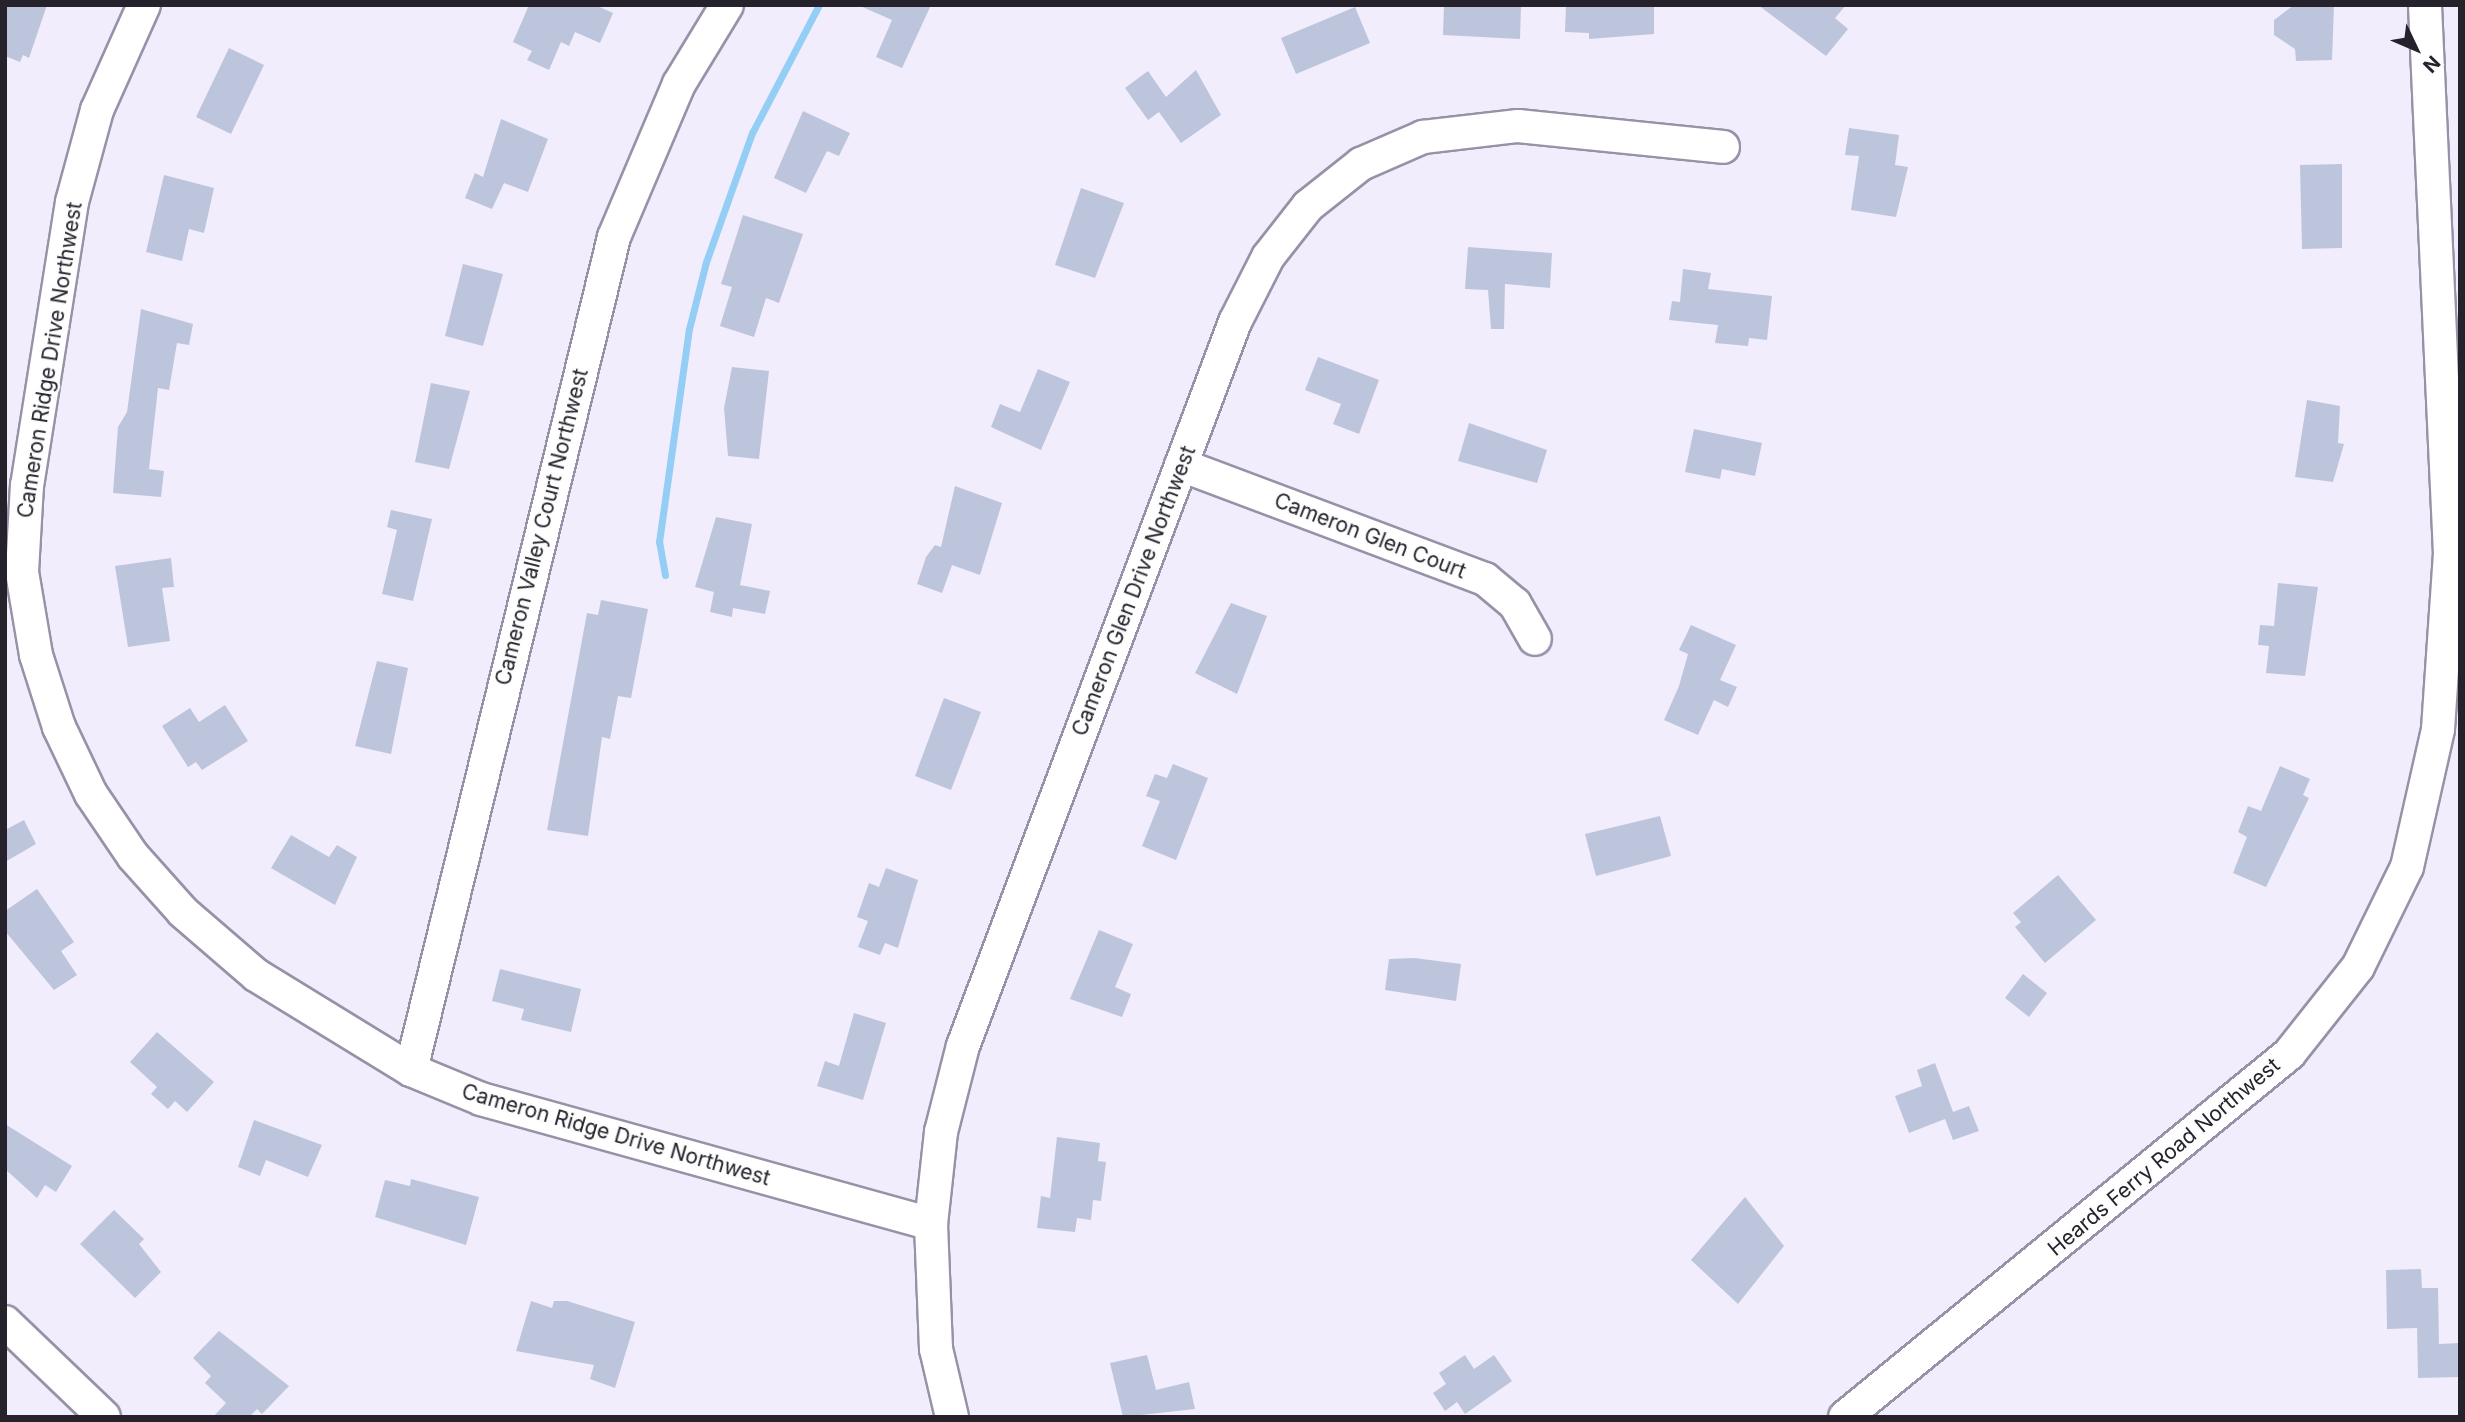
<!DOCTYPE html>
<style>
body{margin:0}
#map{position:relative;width:2465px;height:1422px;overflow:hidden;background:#f1edfc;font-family:Inter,sans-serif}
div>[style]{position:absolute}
.stream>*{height:7px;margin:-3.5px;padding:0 3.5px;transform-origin:3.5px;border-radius:3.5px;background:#95cef5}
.building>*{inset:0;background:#bdc5dc}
.roads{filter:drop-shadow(2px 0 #9891a7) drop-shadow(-2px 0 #9891a7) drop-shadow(0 2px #9891a7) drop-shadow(0 -2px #9891a7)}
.minor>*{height:32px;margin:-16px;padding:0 16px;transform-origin:16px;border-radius:16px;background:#fff}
span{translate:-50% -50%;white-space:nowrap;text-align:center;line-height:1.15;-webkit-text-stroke:5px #fdfdfd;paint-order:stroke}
.street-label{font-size:21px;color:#25222b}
.frame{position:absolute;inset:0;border:7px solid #25222b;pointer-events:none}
.north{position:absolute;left:2381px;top:14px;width:70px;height:70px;-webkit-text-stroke:5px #fdfdfd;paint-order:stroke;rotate:134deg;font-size:19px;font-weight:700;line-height:28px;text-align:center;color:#25222b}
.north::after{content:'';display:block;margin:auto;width:24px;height:32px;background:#25222b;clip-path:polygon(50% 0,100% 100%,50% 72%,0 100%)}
</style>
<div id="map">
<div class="stream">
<div style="left:665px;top:575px;width:34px;rotate:-100deg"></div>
<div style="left:659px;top:542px;width:215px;rotate:-82deg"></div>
<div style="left:689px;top:329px;width:69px;rotate:-75.8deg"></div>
<div style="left:706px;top:262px;width:137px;rotate:-70.4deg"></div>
<div style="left:752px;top:133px;width:144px;rotate:-62.4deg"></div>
</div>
<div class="building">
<div style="clip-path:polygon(5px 5px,47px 5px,29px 58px,23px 55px,20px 62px,5px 56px)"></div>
<div style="clip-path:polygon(529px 5px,595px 5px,613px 13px,600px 43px,575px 32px,569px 46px,561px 42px,549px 70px,527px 60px,532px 51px,513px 42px)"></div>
<div style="clip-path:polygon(858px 5px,931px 5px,902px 68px,876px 57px,892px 20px)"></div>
<div style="clip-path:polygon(1444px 5px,1521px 5px,1520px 39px,1443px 35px)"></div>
<div style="clip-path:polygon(1566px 5px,1654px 5px,1654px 34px,1589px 39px,1589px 33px,1565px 32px)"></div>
<div style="clip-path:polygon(1758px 5px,1846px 5px,1835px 18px,1848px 29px,1826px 56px)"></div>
<div style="clip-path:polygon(2294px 5px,2334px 5px,2332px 60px,2296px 61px,2295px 49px,2274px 35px,2274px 20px)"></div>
<div style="clip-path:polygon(1355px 7px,1370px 43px,1296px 74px,1281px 38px)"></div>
<div style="clip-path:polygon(229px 48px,264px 65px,231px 134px,196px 117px)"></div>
<div style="clip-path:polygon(1196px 70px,1221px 115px,1181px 143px,1159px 112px,1148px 120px,1125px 88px,1148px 71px,1166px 97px)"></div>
<div style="clip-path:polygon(803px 111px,850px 133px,839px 156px,827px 151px,806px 193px,774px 178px)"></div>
<div style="clip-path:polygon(501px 119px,548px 139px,528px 192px,504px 183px,492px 209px,465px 198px,475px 173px,483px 177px)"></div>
<div style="clip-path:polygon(1849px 128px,1899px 135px,1895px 165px,1908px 167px,1896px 217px,1851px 210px,1859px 156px,1845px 155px)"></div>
<div style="clip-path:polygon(2342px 164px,2342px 248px,2302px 249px,2300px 165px)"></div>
<div style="clip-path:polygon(164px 175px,214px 188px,204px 233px,189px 229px,182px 261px,146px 252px)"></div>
<div style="clip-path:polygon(1081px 188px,1124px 203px,1095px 278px,1055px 265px)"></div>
<div style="clip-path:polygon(743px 215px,803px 234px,779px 303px,766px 298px,754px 337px,720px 326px,732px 287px,721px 284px)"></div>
<div style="clip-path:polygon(1468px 247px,1552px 253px,1550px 288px,1505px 284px,1504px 329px,1491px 329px,1488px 290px,1465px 289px)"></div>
<div style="clip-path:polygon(463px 264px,503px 274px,483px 346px,445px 336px)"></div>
<div style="clip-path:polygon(1683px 269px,1711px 273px,1708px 289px,1772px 296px,1767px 340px,1749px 338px,1748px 346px,1715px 343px,1718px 325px,1669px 320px,1672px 301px,1680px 302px)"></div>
<div style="clip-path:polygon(141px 309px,193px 324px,189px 345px,177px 343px,169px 390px,158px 388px,149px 469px,164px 471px,161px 497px,113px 493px,118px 427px,127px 412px)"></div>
<div style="clip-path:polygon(1318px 357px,1379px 380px,1359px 434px,1333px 424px,1341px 404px,1305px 390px)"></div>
<div style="clip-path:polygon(732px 367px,769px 371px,759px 459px,728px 456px,724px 408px)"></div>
<div style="clip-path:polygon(1038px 369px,1070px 382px,1041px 450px,991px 427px,1000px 404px,1020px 412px)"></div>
<div style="clip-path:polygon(431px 383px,470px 391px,449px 469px,415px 462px)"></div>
<div style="clip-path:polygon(2307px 400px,2340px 406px,2338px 443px,2344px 444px,2333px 482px,2295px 477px)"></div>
<div style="clip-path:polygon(1469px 423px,1547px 450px,1537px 483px,1458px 461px)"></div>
<div style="clip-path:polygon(1694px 429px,1762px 443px,1755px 476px,1722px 469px,1720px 479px,1685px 472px)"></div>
<div style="clip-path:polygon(955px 486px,1002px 503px,980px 575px,952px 565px,942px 593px,917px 584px,926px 557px,935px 545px,941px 547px)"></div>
<div style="clip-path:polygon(391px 510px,432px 519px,413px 601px,382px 594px,397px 530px,387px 527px)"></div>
<div style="clip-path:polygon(716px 517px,752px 524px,740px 585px,770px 591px,765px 614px,733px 608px,732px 617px,710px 612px,714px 592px,695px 587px)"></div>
<div style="clip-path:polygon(171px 558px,174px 587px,162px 588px,170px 641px,128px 647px,115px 566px)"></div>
<div style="clip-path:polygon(2278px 583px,2318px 587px,2305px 676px,2266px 673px,2269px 646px,2258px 645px,2260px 625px,2274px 626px)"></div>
<div style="clip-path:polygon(601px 600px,648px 609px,631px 698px,618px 696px,610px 739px,602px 737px,588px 836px,547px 830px,587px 613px,598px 615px)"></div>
<div style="clip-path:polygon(1231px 603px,1267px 616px,1237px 694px,1195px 673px)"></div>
<div style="clip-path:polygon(1691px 625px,1736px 645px,1720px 680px,1737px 687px,1728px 707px,1714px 700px,1698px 735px,1664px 720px,1679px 686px,1688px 654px,1679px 650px)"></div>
<div style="clip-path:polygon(377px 661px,408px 668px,391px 754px,355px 746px)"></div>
<div style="clip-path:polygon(944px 698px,981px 712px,951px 790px,915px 776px)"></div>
<div style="clip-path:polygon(225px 705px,248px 741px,202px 770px,196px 762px,188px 767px,162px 726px,190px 708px,199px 722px)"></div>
<div style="clip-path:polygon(1173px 764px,1208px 778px,1176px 860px,1142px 846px,1160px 801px,1146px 796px,1155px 774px,1167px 778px)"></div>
<div style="clip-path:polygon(2280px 766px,2310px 779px,2303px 795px,2309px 798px,2266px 887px,2233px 873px,2247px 837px,2238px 832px,2248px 806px,2261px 811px)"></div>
<div style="clip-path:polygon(1660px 816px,1671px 856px,1596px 876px,1585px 834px)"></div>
<div style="clip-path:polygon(24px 820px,36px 844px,5px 862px,5px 830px)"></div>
<div style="clip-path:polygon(291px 835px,329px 857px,337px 845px,357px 857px,335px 905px,271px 868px)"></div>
<div style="clip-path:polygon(886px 868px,918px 880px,898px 948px,885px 943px,880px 955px,858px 947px,868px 921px,857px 917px,869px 883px,879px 887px)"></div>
<div style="clip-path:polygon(2058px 875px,2096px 920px,2045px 963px,2015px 927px,2021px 922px,2013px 913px)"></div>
<div style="clip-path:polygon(37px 889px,74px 942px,61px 951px,77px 975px,54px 990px,5px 931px,5px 911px)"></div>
<div style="clip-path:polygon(1099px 930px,1133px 944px,1115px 987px,1131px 994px,1122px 1017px,1070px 999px)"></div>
<div style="clip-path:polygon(1414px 958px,1461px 964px,1456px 1001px,1385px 990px,1389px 959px)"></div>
<div style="clip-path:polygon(500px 969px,581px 989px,571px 1032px,521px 1020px,524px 1009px,492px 1001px)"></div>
<div style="clip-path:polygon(2023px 974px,2047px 993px,2029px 1017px,2005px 998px)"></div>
<div style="clip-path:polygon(854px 1013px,886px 1023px,863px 1100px,817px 1086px,825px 1061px,839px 1066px)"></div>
<div style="clip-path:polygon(157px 1032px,214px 1082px,187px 1112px,175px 1101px,168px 1109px,151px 1094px,157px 1087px,130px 1062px)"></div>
<div style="clip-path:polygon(1935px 1063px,1953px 1112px,1969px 1106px,1979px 1131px,1953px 1140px,1945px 1119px,1909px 1133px,1895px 1096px,1922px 1086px,1917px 1070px)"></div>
<div style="clip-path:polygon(254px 1120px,322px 1145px,308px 1177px,266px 1160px,260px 1176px,238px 1167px)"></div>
<div style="clip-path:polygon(5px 1124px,72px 1166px,56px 1192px,45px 1185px,37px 1198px,5px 1169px)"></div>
<div style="clip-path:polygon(1057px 1137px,1100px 1143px,1098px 1161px,1106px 1162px,1101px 1201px,1093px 1200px,1091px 1220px,1077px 1218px,1075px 1232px,1037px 1228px,1041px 1196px,1050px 1198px)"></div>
<div style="clip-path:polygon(411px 1179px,479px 1197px,466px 1245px,375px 1217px,385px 1180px,410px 1186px)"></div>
<div style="clip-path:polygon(1745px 1197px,1784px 1246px,1738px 1304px,1691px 1260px)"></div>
<div style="clip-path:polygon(114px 1210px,144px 1239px,139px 1244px,161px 1272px,135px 1298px,80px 1244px)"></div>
<div style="clip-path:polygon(2421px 1269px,2422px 1288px,2438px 1288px,2439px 1344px,2460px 1343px,2460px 1377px,2418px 1378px,2417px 1328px,2387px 1329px,2386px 1270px)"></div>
<div style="clip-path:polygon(531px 1301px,552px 1308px,554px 1301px,567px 1301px,635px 1322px,615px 1388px,590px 1379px,594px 1365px,516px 1351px)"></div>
<div style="clip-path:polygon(219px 1331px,289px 1386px,262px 1414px,257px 1409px,249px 1417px,213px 1417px,226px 1403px,205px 1383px,211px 1376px,193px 1358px)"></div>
<div style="clip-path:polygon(1147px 1355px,1156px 1390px,1189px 1382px,1195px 1409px,1123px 1417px,1110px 1363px)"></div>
<div style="clip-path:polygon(1465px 1355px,1474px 1369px,1494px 1355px,1512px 1381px,1465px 1414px,1457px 1402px,1445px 1411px,1433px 1393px,1446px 1384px,1439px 1373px)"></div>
</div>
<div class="roads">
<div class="minor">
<div style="left:144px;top:5px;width:115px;rotate:114.1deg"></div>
<div style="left:97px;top:110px;width:95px;rotate:105.2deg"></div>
<div style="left:72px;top:202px;width:287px;rotate:99deg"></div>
<div style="left:27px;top:485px;width:87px;rotate:93.3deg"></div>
<div style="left:22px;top:572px;width:84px;rotate:80.4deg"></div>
<div style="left:36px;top:655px;width:76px;rotate:72.3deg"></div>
<div style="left:59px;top:727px;width:74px;rotate:64.5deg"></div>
<div style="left:91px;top:794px;width:75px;rotate:55.9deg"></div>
<div style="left:133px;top:856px;width:75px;rotate:48.2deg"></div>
<div style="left:183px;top:912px;width:96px;rotate:40.8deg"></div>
<div style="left:256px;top:975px;width:182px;rotate:31.5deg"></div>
<div style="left:411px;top:1070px;width:76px;rotate:22.5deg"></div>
<div style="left:481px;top:1099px;width:467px;rotate:15.5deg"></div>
<div style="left:1181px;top:465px;width:325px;rotate:20.6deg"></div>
<div style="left:1485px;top:579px;width:39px;rotate:40deg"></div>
<div style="left:1515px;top:604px;width:40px;rotate:60.3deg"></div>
<div style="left:411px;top:1070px;width:857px;rotate:-76.3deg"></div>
<div style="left:614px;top:237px;width:166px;rotate:-67deg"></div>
<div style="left:679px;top:84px;width:92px;rotate:-58.7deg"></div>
<div style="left:5px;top:1322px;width:137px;rotate:43.8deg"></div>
<div style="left:952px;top:1417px;width:70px;rotate:-103.2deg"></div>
<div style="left:936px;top:1349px;width:125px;rotate:-92.3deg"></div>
<div style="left:931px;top:1224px;width:93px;rotate:-83.8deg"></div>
<div style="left:941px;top:1132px;width:89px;rotate:-75.7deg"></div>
<div style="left:963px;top:1046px;width:773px;rotate:-69.41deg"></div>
<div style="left:1235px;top:322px;width:73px;rotate:-63.1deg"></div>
<div style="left:1268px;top:257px;width:65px;rotate:-51.9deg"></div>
<div style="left:1308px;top:206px;width:68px;rotate:-38.4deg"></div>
<div style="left:1361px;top:164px;width:68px;rotate:-23.5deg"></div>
<div style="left:1423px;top:137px;width:96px;rotate:-6.6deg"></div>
<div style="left:1518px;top:126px;width:206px;rotate:5.8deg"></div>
<div style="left:1845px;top:1417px;width:574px;rotate:-39.27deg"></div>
<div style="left:2289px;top:1054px;width:111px;rotate:-51.6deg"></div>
<div style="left:2358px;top:967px;width:111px;rotate:-63.9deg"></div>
<div style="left:2407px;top:867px;width:141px;rotate:-77.3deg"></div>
<div style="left:2438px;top:729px;width:175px;rotate:-86.1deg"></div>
<div style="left:2450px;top:554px;width:550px;rotate:-92.61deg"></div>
</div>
</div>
<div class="street-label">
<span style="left:50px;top:360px;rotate:-81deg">Cameron Ridge Drive Northwest</span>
<span style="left:542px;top:527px;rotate:-76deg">Cameron Valley Court Northwest</span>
<span style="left:1370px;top:536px;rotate:21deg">Cameron Glen Court</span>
<span style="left:1134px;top:591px;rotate:-69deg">Cameron Glen Drive Northwest</span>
<span style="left:616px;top:1135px;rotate:16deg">Cameron Ridge Drive Northwest</span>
<span style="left:2164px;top:1157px;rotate:-40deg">Heards Ferry Road Northwest</span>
</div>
<div class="frame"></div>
<div class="north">N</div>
</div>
